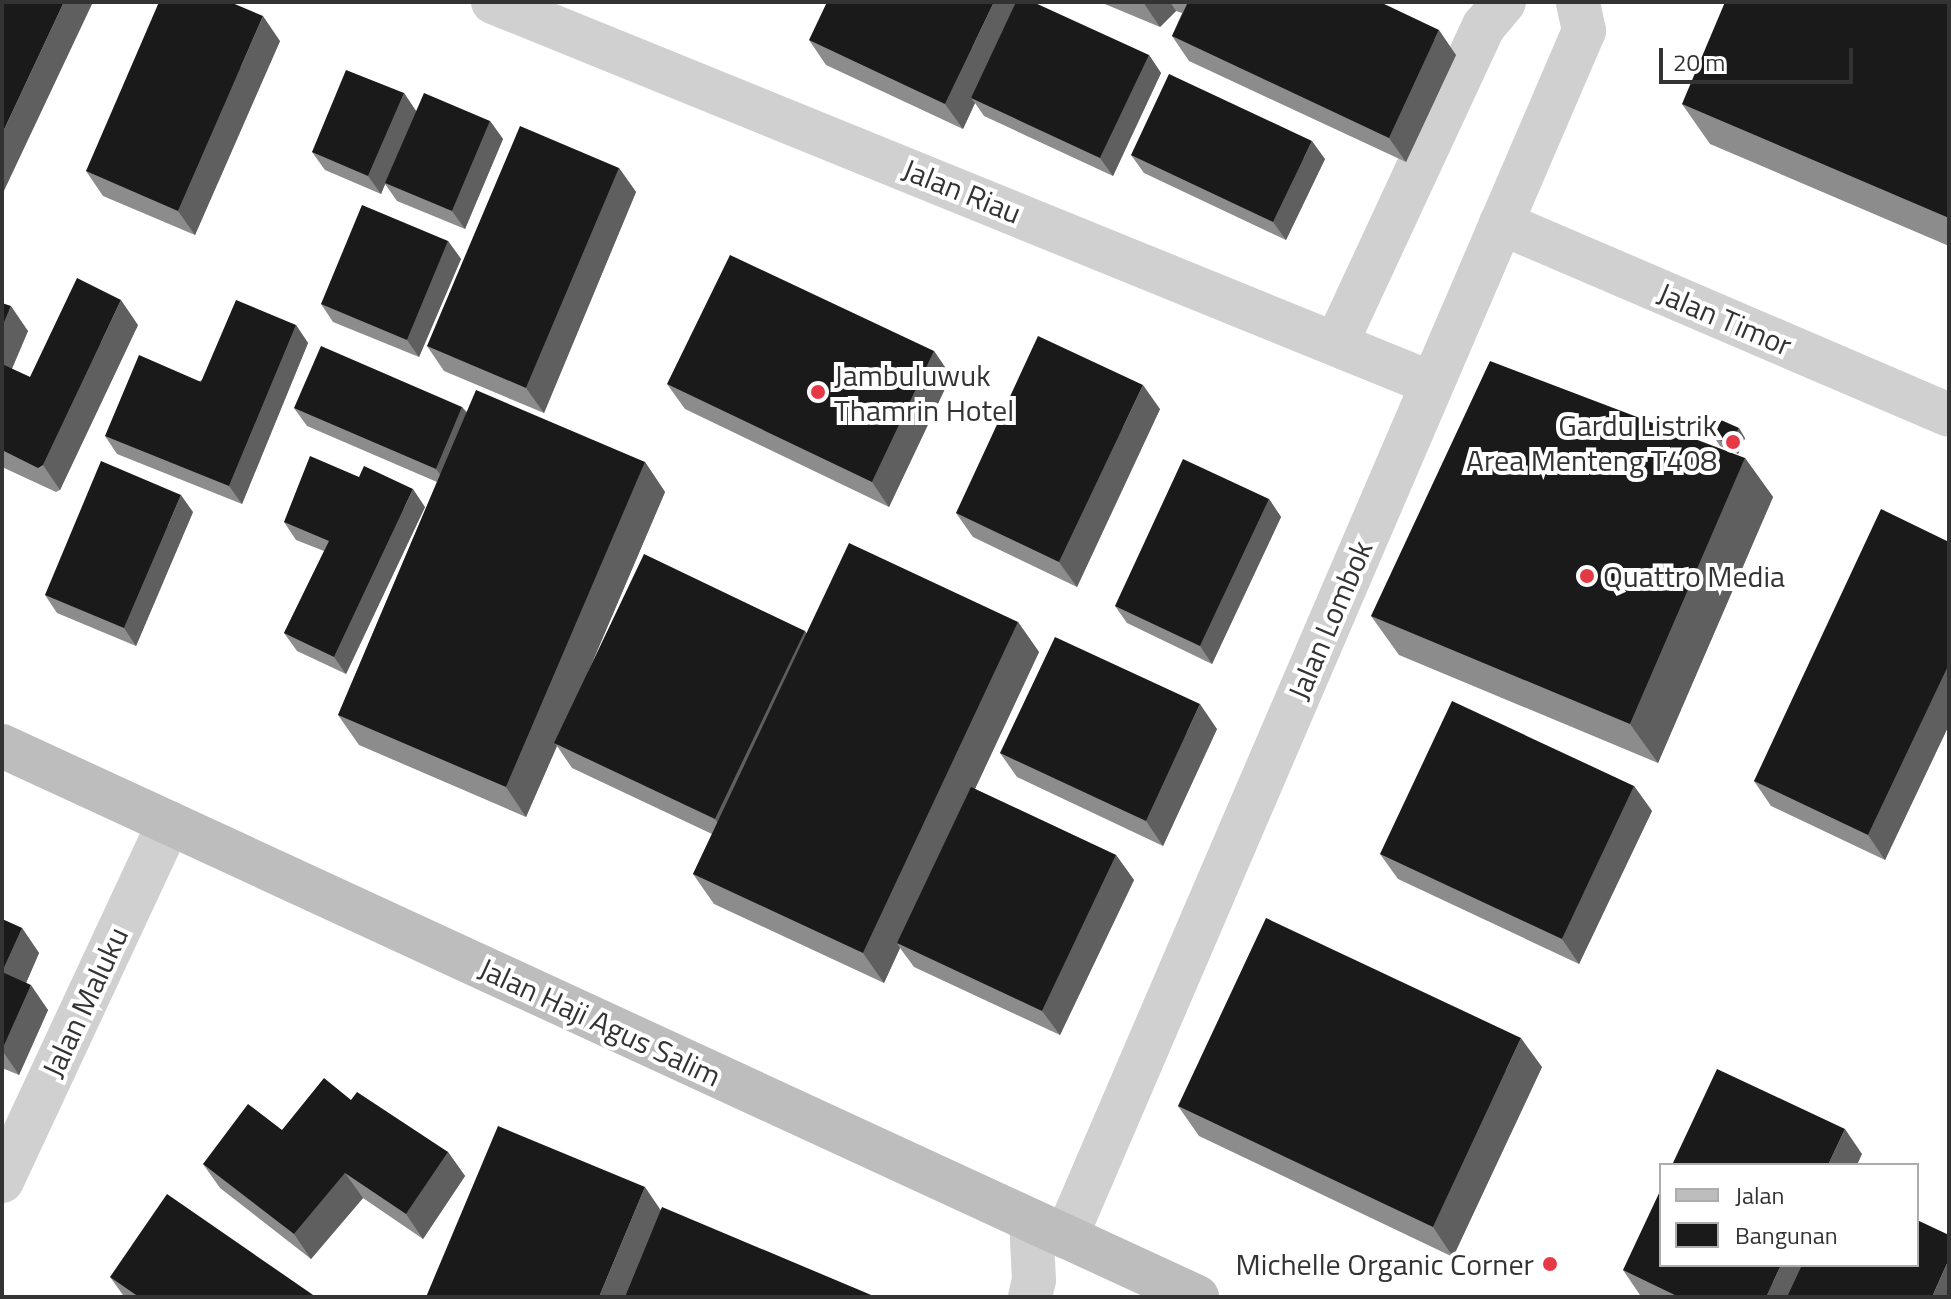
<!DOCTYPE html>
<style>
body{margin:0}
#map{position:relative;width:1951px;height:1299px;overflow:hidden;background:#fff;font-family:"Titillium Web",sans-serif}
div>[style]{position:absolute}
.street>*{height:44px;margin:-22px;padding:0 22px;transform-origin:22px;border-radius:22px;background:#d0d0d0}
.secondary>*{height:44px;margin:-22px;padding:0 22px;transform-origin:22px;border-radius:22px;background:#bdbdbd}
.wall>*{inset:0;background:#8c8c8c}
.shaded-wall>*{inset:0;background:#5f5f5f}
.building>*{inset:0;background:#1a1a1a}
.dots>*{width:22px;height:22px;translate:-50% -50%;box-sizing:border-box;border:4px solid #fff;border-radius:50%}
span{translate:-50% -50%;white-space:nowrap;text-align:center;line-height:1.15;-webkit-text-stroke:8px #fff;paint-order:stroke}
.street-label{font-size:30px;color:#333}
.poi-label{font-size:30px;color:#333}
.left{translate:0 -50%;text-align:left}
.right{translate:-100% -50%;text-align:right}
.frame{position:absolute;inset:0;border:4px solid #333;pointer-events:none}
.legend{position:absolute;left:1659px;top:1163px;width:260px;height:104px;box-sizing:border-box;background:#fff;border:2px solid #adadad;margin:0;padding:10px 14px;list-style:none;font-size:24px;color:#333}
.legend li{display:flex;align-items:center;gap:16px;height:40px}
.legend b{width:40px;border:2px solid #adadad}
.scale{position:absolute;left:1659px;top:48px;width:194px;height:36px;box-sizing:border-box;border:4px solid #333;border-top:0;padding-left:10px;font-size:24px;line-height:28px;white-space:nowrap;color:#333;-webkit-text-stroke:6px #fff;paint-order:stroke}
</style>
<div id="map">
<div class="street">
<div style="left:493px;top:2px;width:1012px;rotate:22.11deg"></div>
<div style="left:1501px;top:223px;width:487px;rotate:23.2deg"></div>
<div style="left:1337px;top:342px;width:349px;rotate:-65.1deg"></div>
<div style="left:1484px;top:26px;width:31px;rotate:-50deg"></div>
<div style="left:2px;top:1181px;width:395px;rotate:-65deg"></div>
<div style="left:1066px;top:1237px;width:1313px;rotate:-66.76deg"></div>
<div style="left:1584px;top:31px;width:30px;rotate:-102deg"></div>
<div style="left:1030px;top:1297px;width:17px;rotate:-77deg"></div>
<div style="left:1034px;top:1280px;width:59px;rotate:-92.9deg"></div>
</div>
<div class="secondary">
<div style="left:2px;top:746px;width:1316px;rotate:24.75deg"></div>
</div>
<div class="wall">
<div style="clip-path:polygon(1100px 2px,1380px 2px,1456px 55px,1406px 162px,1189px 61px,1172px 36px,1182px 13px,1176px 11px,1160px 27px)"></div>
<div style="clip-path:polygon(1949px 2px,1949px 246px,1710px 144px,1682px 104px)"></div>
<div style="clip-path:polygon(809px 40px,1149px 55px,1161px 73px,1113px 176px,984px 116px,975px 103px,963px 129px,826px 65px)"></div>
<div style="clip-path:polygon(280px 41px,195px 235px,103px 196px,86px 171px)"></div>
<div style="clip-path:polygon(404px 93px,416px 111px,490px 121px,503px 139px,465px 229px,397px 201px,385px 184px,381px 194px,325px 170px,312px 152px)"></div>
<div style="clip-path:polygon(1131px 155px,1325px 159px,1286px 240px,1144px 173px)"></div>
<div style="clip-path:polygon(619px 168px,636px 192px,544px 413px,444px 371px,427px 346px)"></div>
<div style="clip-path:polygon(448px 241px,461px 259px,419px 357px,333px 322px,321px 304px)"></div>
<div style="clip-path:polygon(2px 303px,28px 331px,12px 369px,30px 377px,138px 325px,60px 490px,56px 492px,2px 467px)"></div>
<div style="clip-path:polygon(296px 325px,308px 343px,242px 504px,117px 454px,105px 436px)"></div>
<div style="clip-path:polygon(934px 351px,951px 376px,889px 507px,685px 409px,667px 384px)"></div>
<div style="clip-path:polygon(462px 407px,467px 412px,645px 462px,665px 492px,588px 672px,805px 631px,806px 633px,1018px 622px,1039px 652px,975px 789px,1116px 855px,1134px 880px,1060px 1035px,914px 967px,900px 948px,884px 983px,714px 904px,693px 874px,712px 834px,572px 768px,557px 746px,526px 817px,359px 745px,338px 715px,437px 482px,307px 426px,294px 408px)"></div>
<div style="clip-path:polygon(1160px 409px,1077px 587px,973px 537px,956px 513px)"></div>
<div style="clip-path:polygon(1714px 437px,1745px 438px,1738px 454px,1720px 446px)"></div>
<div style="clip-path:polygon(1745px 458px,1773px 497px,1658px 763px,1399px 655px,1371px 616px)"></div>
<div style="clip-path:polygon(1269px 499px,1281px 517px,1212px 664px,1127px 623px,1115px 606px)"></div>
<div style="clip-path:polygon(425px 507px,346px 674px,297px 651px,284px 633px,324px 551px,296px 540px,284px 522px)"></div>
<div style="clip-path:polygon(193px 512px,136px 646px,57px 613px,45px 595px)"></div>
<div style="clip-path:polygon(1949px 542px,1949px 725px,1885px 860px,1771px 806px,1754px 781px)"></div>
<div style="clip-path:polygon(1217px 729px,1163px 846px,1017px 777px,1000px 753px)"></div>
<div style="clip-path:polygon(1634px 786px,1652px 811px,1579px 964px,1398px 879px,1380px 854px)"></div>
<div style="clip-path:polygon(2px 919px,22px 928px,39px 953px,26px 983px,48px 1010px,19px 1075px,2px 1068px)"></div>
<div style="clip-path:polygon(1542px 1067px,1453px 1257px,1199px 1136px,1178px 1106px)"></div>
<div style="clip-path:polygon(351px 1100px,448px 1152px,465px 1176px,423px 1239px,363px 1198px,311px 1259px,220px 1188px,203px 1164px)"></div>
<div style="clip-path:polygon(1623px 1270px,1949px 1297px,1644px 1297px,1640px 1295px)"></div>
<div style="clip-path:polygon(110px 1277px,316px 1297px,126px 1297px,123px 1295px)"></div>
</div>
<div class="shaded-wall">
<div style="clip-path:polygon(64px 2px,93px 2px,2px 195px,2px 134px)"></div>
<div style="clip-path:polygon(994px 2px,1023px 2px,971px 98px,975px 103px,963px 129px,945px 104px)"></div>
<div style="clip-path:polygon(1143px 2px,1170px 2px,1176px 11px,1160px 27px)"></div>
<div style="clip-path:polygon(263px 16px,280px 41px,195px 235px,178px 211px)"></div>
<div style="clip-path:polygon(1439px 30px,1456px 55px,1406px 162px,1389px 138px)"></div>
<div style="clip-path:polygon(1149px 55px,1161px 73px,1113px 176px,1100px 158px)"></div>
<div style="clip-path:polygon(404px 93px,416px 111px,381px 194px,368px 176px)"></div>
<div style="clip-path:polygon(490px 121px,503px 139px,465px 229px,452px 211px)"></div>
<div style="clip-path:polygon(1312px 141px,1325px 159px,1286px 240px,1273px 222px)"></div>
<div style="clip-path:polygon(619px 168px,636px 192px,544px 413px,526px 388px)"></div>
<div style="clip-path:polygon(448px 241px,461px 259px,419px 357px,407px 340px)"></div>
<div style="clip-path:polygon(121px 300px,138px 325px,60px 490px,43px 465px)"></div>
<div style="clip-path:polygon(11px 306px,28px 331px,6px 382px,2px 376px,2px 327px)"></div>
<div style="clip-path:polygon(296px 325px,308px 343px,242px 504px,229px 486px)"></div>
<div style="clip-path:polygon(934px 351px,951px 376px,889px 507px,872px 482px)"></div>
<div style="clip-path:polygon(1143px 385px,1160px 409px,1077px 587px,1059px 562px)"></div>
<div style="clip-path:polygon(462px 407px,475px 424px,449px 487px,436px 469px)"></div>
<div style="clip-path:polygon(1739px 428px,1745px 438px,1738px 454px,1731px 445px)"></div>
<div style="clip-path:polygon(1745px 458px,1773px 497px,1658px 763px,1630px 724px)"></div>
<div style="clip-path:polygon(645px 462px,665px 492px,557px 745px,554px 743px,557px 746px,526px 817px,506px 787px)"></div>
<div style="clip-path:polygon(413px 489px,425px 507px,346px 674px,334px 657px)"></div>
<div style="clip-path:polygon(181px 495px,193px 512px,136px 646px,124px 628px)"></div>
<div style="clip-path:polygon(1269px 499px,1281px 517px,1212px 664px,1200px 646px)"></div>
<div style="clip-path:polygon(1018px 622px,1039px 652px,902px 945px,897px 943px,900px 948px,884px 983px,863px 953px)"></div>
<div style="clip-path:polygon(805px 631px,822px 655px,732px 844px,715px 819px)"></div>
<div style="clip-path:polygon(1949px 664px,1949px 725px,1885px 860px,1868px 835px)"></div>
<div style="clip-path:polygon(1200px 704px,1217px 729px,1163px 846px,1146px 821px)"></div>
<div style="clip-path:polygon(1634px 786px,1652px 811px,1579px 964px,1562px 939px)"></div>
<div style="clip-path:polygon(1116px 855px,1134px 880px,1060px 1035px,1042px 1011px)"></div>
<div style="clip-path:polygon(22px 928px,39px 953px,20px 997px,2px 972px)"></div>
<div style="clip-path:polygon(31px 985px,48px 1010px,19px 1075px,2px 1050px)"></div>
<div style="clip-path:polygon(1521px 1038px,1542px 1067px,1453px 1257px,1433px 1227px)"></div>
<div style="clip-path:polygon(1845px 1129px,1862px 1154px,1857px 1165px,1828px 1165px)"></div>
<div style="clip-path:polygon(448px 1152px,465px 1176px,423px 1239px,406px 1214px)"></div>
<div style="clip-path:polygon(345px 1173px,363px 1198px,311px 1259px,294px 1234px)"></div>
<div style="clip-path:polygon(645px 1187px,662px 1212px,627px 1297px,599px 1297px)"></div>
<div style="clip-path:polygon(1949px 1259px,1949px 1297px,1932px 1297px)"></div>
<div style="clip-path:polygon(1781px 1265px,1810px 1265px,1795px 1297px,1766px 1297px)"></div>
</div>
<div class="building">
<div style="clip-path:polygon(2px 2px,64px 2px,2px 134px)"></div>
<div style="clip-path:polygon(159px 2px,230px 2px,263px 16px,178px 211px,86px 171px)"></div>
<div style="clip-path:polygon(827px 2px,994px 2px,945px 104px,809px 40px)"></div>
<div style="clip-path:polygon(1016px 2px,1033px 2px,1149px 55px,1100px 158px,971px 98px)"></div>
<div style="clip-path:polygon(1188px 2px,1380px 2px,1439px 30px,1389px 138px,1172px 36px)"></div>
<div style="clip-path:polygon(1725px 2px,1949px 2px,1949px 218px,1682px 104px)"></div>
<div style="clip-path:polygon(346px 70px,404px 93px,368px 176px,312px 152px)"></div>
<div style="clip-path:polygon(1169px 74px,1312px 141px,1273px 222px,1131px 155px)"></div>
<div style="clip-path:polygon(424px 93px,490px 121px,452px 211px,385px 183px)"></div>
<div style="clip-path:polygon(520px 126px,619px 168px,526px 388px,427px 346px)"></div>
<div style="clip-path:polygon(362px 205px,448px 241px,407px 340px,321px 304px)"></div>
<div style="clip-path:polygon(730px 255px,934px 351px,872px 482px,667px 384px)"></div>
<div style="clip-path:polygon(77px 278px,121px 300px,43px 465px,38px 468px,2px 450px,2px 364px,30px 377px)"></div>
<div style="clip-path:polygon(236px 300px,296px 325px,229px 486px,105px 436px,139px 355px,201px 382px)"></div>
<div style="clip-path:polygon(2px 303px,11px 306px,2px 327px)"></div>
<div style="clip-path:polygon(1038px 336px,1143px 385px,1059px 562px,956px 513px)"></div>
<div style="clip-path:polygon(321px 346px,462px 407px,436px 469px,294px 408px)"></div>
<div style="clip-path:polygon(1490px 361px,1745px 458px,1630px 724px,1371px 616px)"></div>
<div style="clip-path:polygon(476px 390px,645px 462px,506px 787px,338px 715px)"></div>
<div style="clip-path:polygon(1721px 420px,1739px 428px,1731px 445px,1714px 437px)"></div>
<div style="clip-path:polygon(310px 456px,359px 477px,364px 466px,413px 489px,334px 657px,284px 633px,329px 541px,284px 522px)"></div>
<div style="clip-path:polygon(1183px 459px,1269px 499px,1200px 646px,1115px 606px)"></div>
<div style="clip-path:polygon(101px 461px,181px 495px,124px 628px,45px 595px)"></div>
<div style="clip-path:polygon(1881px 509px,1949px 542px,1949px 664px,1868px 835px,1754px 781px)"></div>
<div style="clip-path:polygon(849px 543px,1018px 622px,863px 953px,693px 874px)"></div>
<div style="clip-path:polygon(644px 554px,805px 631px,715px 819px,554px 743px)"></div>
<div style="clip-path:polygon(1055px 637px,1200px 704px,1146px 821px,1000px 753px)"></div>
<div style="clip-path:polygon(1452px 701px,1634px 786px,1562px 939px,1380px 854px)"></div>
<div style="clip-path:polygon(971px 787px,1116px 855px,1042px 1011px,897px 943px)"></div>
<div style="clip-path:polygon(1266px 918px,1521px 1038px,1433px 1227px,1178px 1106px)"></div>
<div style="clip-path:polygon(2px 919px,22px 928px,2px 972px,31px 985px,2px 1050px)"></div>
<div style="clip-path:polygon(1717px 1069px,1845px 1129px,1828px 1165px,1672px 1165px)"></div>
<div style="clip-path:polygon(324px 1078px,351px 1100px,357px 1092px,448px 1152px,406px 1214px,345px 1173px,294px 1234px,203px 1164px,248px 1104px,282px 1130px)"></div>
<div style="clip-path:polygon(498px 1126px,645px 1187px,599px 1297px,426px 1297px)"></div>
<div style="clip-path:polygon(1661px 1189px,1661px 1265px,1781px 1265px,1766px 1297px,1679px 1297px,1623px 1270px)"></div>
<div style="clip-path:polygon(167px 1194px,316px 1297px,139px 1297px,110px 1277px)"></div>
<div style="clip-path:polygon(662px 1207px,876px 1297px,625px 1297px)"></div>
<div style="clip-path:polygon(1917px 1220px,1949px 1235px,1949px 1259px,1932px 1297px,1787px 1297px,1802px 1265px,1917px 1265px)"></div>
</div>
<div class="dots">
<div style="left:818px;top:392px;background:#e63946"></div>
<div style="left:1733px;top:442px;background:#e63946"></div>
<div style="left:1587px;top:576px;background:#e63946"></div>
<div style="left:1550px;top:1264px;background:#e63946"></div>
</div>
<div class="street-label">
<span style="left:962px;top:191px;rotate:22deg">Jalan Riau</span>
<span style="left:1725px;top:319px;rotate:23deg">Jalan Timor</span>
<span style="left:1330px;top:620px;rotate:-67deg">Jalan Lombok</span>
<span style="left:85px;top:1002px;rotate:-65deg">Jalan Maluku</span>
<span style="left:600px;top:1022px;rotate:25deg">Jalan Haji Agus Salim</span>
</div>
<div class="poi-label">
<span class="left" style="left:834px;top:392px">Jambuluwuk<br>Thamrin Hotel</span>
<span class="right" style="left:1717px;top:442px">Gardu Listrik<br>Area Menteng T408</span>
<span class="left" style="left:1603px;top:576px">Quattro Media</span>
<span class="right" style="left:1534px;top:1264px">Michelle Organic Corner</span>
</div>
<div class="frame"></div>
<ul class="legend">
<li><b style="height:10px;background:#bdbdbd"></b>Jalan</li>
<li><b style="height:22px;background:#1a1a1a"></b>Bangunan</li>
</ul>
<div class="scale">20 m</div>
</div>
